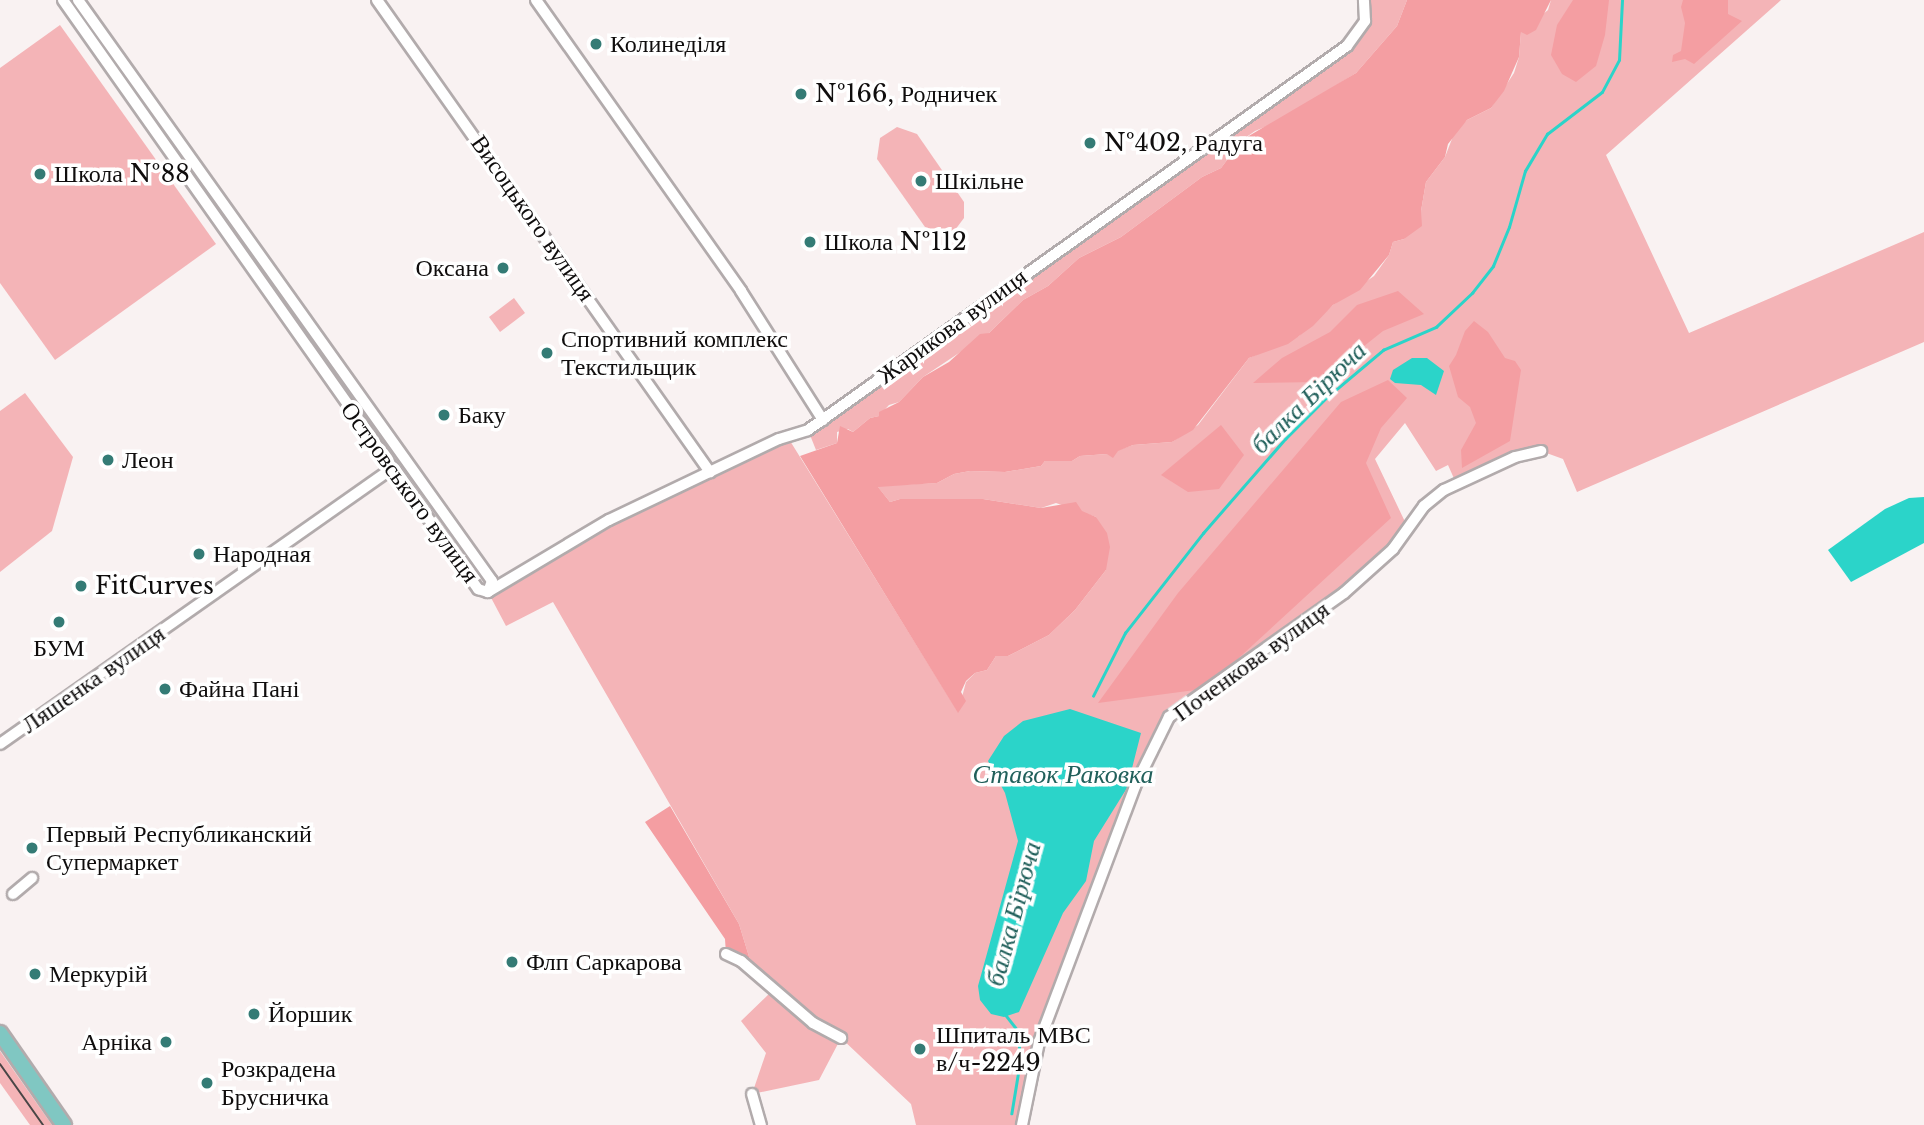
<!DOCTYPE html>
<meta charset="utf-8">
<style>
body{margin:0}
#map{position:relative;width:1924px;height:1125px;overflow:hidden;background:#f9f2f2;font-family:"Libre Baskerville",serif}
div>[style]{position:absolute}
.green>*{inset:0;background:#f4b4b7}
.forest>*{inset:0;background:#f49ea2}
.water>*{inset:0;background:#2bd4c9}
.stream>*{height:2.5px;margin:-1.25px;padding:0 1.25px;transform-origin:1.25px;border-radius:1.25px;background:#2bd4c9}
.roads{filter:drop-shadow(2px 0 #b2abac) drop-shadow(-2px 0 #b2abac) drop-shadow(0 2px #b2abac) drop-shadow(0 -2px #b2abac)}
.minor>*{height:10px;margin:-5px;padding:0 5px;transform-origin:5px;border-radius:5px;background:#fff}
.major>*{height:14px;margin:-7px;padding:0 7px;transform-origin:7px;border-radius:7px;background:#80c7c2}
.tram>*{height:2px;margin:-1px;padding:0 1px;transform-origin:1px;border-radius:1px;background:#494646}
.dots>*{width:19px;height:19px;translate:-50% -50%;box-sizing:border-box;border:4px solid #fff;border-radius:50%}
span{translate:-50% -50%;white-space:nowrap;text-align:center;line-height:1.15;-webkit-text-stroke:7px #fff;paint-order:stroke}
.poi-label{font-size:24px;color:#0f0d0d}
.left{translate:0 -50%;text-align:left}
.right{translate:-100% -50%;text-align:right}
.street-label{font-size:24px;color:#0f0d0d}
.water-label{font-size:26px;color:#21605b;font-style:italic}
</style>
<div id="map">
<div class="green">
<div style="clip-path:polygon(1364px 0,1407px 0,1397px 26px,1356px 73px,1277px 122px,1255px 131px,1242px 140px,1221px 168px,1202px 177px,1121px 237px,1079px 258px,1048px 286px,1023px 300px,989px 333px,923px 377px,899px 402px,889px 405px,879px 416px,870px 418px,853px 432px,848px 429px,837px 432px,837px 443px,816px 450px,808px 430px,1357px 36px)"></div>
<div style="clip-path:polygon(1551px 0,1781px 0,1606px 155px,1689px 333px,1924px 232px,1924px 342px,1577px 492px,1563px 459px,1541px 451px,1456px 483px,1448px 465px,1436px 471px,1405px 423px,1375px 459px,1408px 528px,1344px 593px,1169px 717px,1154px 747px,1039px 1041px,1022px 1125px,916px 1125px,911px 1104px,841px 1038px,819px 1080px,752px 1094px,766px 1053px,741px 1021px,772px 991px,755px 976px,739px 924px,553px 602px,506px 626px,488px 592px,576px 541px,787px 436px,958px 712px,966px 682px,975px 673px,987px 670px,996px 656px,1008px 656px,1049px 635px,1075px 610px,1106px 570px,1096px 517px,1056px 503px,1041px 508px,983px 499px,900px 499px,890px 502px,877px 486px,937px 483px,954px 474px,970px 471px,1005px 472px,1041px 466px,1045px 461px,1072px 461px,1080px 456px,1107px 454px,1133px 445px,1172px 442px,1198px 425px,1249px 358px,1299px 336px,1333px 305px,1374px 276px,1389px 255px,1393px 242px,1404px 239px,1421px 211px,1426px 182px,1445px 157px,1455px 131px,1467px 120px,1491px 108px,1514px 73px,1519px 57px,1521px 32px,1548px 10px)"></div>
<div style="clip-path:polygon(60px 25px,216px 244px,55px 360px,0 283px,0 68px)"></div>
<div style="clip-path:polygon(897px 127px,917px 134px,964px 202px,964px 218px,955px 230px,939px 234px,925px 227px,877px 159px,880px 138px)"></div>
<div style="clip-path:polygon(514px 298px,525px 313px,500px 332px,489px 317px)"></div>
<div style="clip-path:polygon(25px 393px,73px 457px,52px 531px,0 572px,0 411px)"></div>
<div style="clip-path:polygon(0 1051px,52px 1125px,30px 1125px,0 1083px)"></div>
</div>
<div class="forest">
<div style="clip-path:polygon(1407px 0,1551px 0,1536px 30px,1527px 35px,1521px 32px,1519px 57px,1504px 91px,1491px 108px,1467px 120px,1448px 144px,1445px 157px,1426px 182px,1421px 211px,1422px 226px,1404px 239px,1393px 242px,1389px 255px,1360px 290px,1333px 305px,1313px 326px,1288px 344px,1249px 358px,1193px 430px,1172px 442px,1133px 445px,1118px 451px,1113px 458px,1107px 454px,1080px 456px,1072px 461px,1045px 461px,1041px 466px,1005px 472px,970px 471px,954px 474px,937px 483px,878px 487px,890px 502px,900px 499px,983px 499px,1041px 508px,1076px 502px,1082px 511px,1096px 517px,1107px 533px,1110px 547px,1106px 570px,1075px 610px,1049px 635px,1008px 656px,996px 656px,987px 670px,975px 673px,966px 681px,961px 692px,966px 701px,958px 713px,800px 456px,837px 443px,840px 426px,853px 432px,870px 418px,879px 416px,879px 412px,899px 402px,923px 377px,949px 362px,980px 334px,989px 333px,1023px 300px,1048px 286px,1079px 258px,1121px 237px,1202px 177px,1221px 168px,1242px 140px,1356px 73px,1397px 26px)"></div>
<div style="clip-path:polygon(1573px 0,1609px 0,1605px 35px,1596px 66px,1576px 82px,1562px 74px,1551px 55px,1557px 25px)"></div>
<div style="clip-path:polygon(1683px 0,1728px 0,1728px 14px,1742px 21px,1694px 64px,1685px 59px,1672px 62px,1673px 55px,1681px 51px,1685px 23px,1681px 7px)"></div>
<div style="clip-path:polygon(1398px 291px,1424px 314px,1383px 331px,1319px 382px,1253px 383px,1282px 358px,1330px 332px,1357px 305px)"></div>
<div style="clip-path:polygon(1474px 321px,1488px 332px,1505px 358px,1515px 361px,1521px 370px,1510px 441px,1462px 468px,1461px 450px,1476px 423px,1470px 407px,1458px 397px,1449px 366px,1456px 355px,1465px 331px)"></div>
<div style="clip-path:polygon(1388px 380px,1407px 398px,1381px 428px,1366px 463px,1391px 518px,1230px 666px,1195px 690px,1098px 703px,1178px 593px,1341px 402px)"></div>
<div style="clip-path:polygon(1221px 425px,1244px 455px,1219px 489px,1188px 492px,1161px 475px)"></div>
<div style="clip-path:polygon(670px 806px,739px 924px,755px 976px,726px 954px,725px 939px,645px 822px)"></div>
</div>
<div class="water">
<div style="clip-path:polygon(1412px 358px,1427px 358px,1444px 371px,1436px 395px,1421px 385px,1395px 383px,1390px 379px,1393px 370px)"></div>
<div style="clip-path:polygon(1924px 497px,1924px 543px,1851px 582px,1828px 550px,1885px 509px,1909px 498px)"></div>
<div style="clip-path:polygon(1070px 709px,1141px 733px,1127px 788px,1094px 841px,1086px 881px,1063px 913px,1019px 1012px,1004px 1017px,991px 1014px,980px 1000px,978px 986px,1018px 841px,1005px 793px,988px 761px,1004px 736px,1023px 721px)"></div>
</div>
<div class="stream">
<div style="left:1093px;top:696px;width:71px;rotate:-63.1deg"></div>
<div style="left:1125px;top:633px;width:127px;rotate:-52deg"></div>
<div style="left:1203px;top:533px;width:125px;rotate:-48.9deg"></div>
<div style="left:1285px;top:439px;width:58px;rotate:-45deg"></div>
<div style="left:1326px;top:398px;width:75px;rotate:-40.1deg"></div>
<div style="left:1383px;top:350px;width:58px;rotate:-23.5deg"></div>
<div style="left:1436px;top:327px;width:50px;rotate:-43.4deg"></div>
<div style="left:1472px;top:293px;width:34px;rotate:-52deg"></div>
<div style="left:1493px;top:266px;width:42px;rotate:-67.7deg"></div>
<div style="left:1509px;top:227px;width:58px;rotate:-74.1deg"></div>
<div style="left:1525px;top:171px;width:43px;rotate:-59.3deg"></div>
<div style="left:1547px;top:134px;width:69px;rotate:-37.4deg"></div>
<div style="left:1602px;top:92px;width:36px;rotate:-62deg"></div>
<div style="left:1619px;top:60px;width:60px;rotate:-87.1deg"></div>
<div style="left:1005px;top:1014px;width:23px;rotate:52deg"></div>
<div style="left:1019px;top:1032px;width:32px;rotate:88deg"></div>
<div style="left:1020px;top:1064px;width:50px;rotate:99.3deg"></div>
</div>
<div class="roads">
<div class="minor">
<div style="left:63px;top:0;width:721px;rotate:54.83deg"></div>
<div style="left:478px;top:589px;width:10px;rotate:17deg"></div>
<div style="left:78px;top:0;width:713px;rotate:54.53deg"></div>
<div style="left:492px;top:581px;width:12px;rotate:110deg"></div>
<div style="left:377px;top:0;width:578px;rotate:54.8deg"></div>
<div style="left:536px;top:0;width:356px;rotate:54.8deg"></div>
<div style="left:741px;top:291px;width:153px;rotate:57.6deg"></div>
<div style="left:488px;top:592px;width:141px;rotate:-30.8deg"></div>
<div style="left:609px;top:520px;width:188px;rotate:-25.5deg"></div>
<div style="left:779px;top:439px;width:30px;rotate:-17deg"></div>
<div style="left:808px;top:430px;width:662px;rotate:-35.47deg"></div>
<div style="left:1347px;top:46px;width:31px;rotate:-54deg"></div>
<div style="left:1365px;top:21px;width:21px;rotate:-93deg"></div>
<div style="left:0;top:744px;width:479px;rotate:-35.1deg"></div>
<div style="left:13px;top:894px;width:25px;rotate:-40deg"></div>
<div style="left:726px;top:954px;width:17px;rotate:25deg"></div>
<div style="left:741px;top:961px;width:95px;rotate:40.7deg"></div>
<div style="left:813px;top:1023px;width:32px;rotate:28deg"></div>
<div style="left:752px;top:1094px;width:32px;rotate:74deg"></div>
<div style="left:1022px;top:1125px;width:85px;rotate:-78.4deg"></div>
<div style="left:1039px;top:1042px;width:273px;rotate:-69.4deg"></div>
<div style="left:1135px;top:786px;width:77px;rotate:-63.8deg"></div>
<div style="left:1169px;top:717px;width:214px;rotate:-35.3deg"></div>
<div style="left:1344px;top:593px;width:66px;rotate:-41.9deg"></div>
<div style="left:1393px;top:549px;width:53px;rotate:-54.2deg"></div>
<div style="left:1424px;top:506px;width:26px;rotate:-39deg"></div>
<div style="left:1444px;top:490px;width:78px;rotate:-24.9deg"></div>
<div style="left:1515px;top:457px;width:27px;rotate:-13deg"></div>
</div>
<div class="major">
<div style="left:0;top:1033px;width:112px;rotate:55.2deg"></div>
</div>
</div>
<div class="tram">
<div style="left:0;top:1064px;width:75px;rotate:54.8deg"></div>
</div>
<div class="dots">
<div style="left:596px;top:44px;background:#347b75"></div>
<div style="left:801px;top:94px;background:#347b75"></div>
<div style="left:1090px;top:143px;background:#347b75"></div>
<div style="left:40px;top:174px;background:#347b75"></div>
<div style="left:921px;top:181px;background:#347b75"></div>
<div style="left:810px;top:242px;background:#347b75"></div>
<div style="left:503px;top:268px;background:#347b75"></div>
<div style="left:547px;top:353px;background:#347b75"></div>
<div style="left:444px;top:415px;background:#347b75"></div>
<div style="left:108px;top:460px;background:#347b75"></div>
<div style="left:199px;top:554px;background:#347b75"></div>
<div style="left:81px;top:586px;background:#347b75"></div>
<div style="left:59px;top:622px;background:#347b75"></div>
<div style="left:165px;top:689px;background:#347b75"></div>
<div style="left:32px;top:848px;background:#347b75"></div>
<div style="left:512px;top:962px;background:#347b75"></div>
<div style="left:35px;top:974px;background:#347b75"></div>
<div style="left:254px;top:1014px;background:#347b75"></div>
<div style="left:166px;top:1042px;background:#347b75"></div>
<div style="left:920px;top:1049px;background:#347b75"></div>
<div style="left:207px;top:1083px;background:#347b75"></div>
</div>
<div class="poi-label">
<span class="left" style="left:610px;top:44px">Колинеділя</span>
<span class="left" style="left:815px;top:94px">№166, Родничек</span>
<span class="left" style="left:1104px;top:143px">№402, Радуга</span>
<span class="left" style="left:54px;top:174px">Школа №88</span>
<span class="left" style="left:935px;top:181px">Шкільне</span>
<span class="left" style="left:824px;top:242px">Школа №112</span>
<span class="right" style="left:489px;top:268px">Оксана</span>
<span class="left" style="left:561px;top:353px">Спортивний комплекс<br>Текстильщик</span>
<span class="left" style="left:458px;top:415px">Баку</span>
<span class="left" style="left:122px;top:460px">Леон</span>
<span class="left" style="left:213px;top:554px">Народная</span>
<span class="left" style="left:95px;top:586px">FitCurves</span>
<span style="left:59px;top:648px">БУМ</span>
<span class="left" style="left:179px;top:689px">Файна Пані</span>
<span class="left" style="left:46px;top:848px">Первый Республиканский<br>Супермаркет</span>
<span class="left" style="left:526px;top:962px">Флп Саркарова</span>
<span class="left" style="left:49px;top:974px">Меркурій</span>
<span class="left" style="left:268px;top:1014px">Йоршик</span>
<span class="left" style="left:936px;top:1049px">Шпиталь МВС<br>в/ч-2249</span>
<span class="right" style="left:152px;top:1042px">Арніка</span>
<span class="left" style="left:221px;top:1083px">Розкрадена<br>Брусничка</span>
</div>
<div class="street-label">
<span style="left:533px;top:218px;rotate:55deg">Висоцького вулиця</span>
<span style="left:952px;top:326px;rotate:-36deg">Жарикова вулиця</span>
<span style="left:410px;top:492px;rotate:54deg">Островського вулиця</span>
<span style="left:1251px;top:661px;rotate:-36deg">Поченкова вулиця</span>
<span style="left:93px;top:679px;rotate:-35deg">Ляшенка вулиця</span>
</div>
<div class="water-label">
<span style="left:1309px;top:398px;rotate:-44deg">балка Бірюча</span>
<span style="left:1063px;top:775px">Ставок Раковка</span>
<span style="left:1014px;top:914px;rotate:-75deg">балка Бірюча</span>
</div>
</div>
